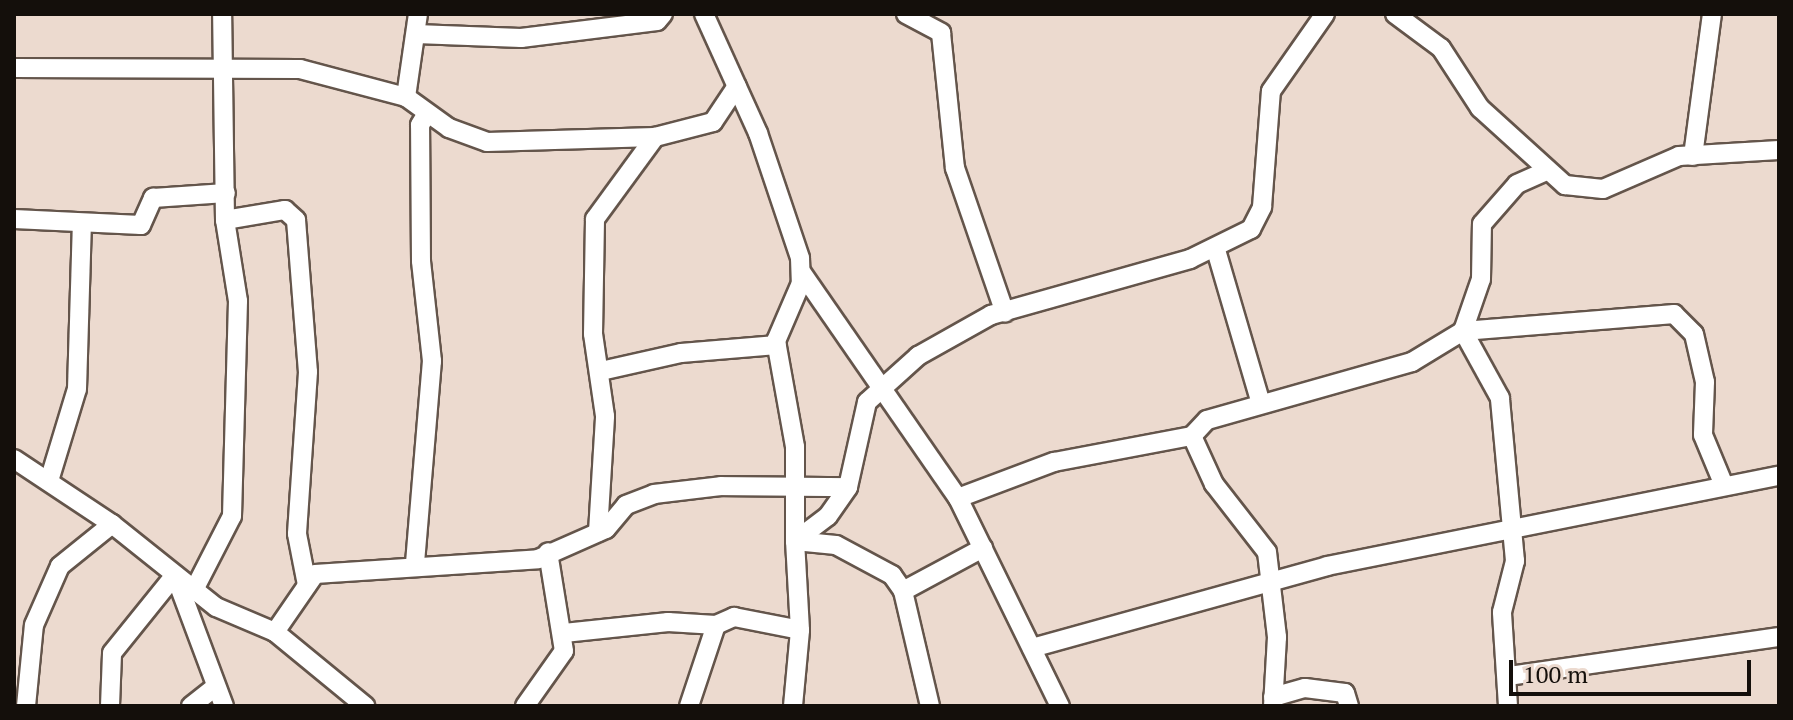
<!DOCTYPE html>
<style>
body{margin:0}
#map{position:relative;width:1793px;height:720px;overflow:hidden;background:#ecdacf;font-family:"PT Serif",serif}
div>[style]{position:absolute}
.roads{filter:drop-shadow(2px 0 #64554b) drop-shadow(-2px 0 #64554b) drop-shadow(0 2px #64554b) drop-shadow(0 -2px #64554b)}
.minor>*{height:18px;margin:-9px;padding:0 9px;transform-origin:9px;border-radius:9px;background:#fff}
span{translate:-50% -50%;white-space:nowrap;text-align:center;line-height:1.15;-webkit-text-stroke:6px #ecdacf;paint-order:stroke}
.frame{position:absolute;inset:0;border:16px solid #140f0b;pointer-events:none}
.scale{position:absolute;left:1509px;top:660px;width:242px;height:36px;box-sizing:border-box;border:4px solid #140f0b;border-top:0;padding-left:10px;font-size:24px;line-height:28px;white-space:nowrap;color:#140f0b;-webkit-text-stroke:6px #ecdacf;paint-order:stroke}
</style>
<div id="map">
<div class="roads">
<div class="minor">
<div style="left:704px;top:14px;width:131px;rotate:65.6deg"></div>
<div style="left:758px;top:133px;width:132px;rotate:71.4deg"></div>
<div style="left:800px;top:258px;width:25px;rotate:88deg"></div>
<div style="left:801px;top:283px;width:63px;rotate:113.3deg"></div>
<div style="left:776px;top:341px;width:108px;rotate:79.8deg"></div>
<div style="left:795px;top:447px;width:94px;rotate:90deg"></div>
<div style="left:795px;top:541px;width:41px;rotate:5.6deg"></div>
<div style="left:836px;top:545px;width:64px;rotate:28.2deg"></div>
<div style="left:892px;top:575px;width:19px;rotate:55deg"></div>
<div style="left:903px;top:591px;width:118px;rotate:76.8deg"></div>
<div style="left:906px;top:14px;width:40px;rotate:28deg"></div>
<div style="left:941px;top:33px;width:136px;rotate:84.1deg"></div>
<div style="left:955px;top:168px;width:153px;rotate:71deg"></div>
<div style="left:1395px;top:14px;width:57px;rotate:36.5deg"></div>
<div style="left:1441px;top:48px;width:72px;rotate:57deg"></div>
<div style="left:1480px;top:108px;width:115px;rotate:42.2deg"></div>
<div style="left:1565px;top:185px;width:38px;rotate:6deg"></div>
<div style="left:1603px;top:189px;width:83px;rotate:-23.5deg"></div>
<div style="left:1679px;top:156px;width:100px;rotate:-3.4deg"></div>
<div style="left:416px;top:34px;width:105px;rotate:2.2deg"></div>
<div style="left:521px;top:38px;width:137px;rotate:-7.1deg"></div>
<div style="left:657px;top:21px;width:9px;rotate:-49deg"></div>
<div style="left:14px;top:68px;width:286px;rotate:0.2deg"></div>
<div style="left:300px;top:69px;width:110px;rotate:14.8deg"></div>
<div style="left:406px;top:97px;width:53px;rotate:35.8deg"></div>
<div style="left:449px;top:128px;width:40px;rotate:20.2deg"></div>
<div style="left:487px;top:142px;width:168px;rotate:-1.7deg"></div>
<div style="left:655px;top:137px;width:60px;rotate:-14.5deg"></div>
<div style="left:713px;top:122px;width:43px;rotate:-56.3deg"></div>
<div style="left:406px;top:97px;width:84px;rotate:-81.8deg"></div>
<div style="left:1693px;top:156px;width:143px;rotate:-82.4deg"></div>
<div style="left:14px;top:219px;width:127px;rotate:2.7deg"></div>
<div style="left:141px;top:225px;width:30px;rotate:-66deg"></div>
<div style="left:153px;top:198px;width:73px;rotate:-3.9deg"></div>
<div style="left:225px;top:220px;width:61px;rotate:-9.5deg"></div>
<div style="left:285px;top:210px;width:15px;rotate:42deg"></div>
<div style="left:296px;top:220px;width:152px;rotate:85.5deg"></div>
<div style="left:308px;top:372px;width:162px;rotate:93.9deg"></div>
<div style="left:297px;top:534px;width:52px;rotate:78.9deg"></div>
<div style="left:1216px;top:250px;width:160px;rotate:73.7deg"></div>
<div style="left:802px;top:273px;width:274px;rotate:55.3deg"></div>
<div style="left:958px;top:498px;width:232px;rotate:63.9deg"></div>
<div style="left:601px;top:371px;width:82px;rotate:-12.7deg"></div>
<div style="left:681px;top:353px;width:96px;rotate:-4.8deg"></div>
<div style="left:1192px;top:436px;width:53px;rotate:65.4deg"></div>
<div style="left:1214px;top:484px;width:86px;rotate:52.1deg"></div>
<div style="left:1267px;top:552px;width:86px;rotate:83.3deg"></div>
<div style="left:1277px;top:637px;width:69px;rotate:93.3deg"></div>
<div style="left:14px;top:459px;width:118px;rotate:33.6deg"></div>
<div style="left:112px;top:524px;width:133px;rotate:38.6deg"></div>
<div style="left:216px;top:607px;width:64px;rotate:23deg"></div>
<div style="left:275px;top:632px;width:117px;rotate:39.4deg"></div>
<div style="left:49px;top:481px;width:96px;rotate:-73.1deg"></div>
<div style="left:77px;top:389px;width:166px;rotate:-88.3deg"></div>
<div style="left:958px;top:498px;width:103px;rotate:-20.6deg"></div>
<div style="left:1054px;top:462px;width:140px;rotate:-10.7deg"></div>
<div style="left:1192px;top:436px;width:22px;rotate:-47deg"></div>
<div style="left:1207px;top:420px;width:213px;rotate:-15.8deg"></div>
<div style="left:1412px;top:362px;width:60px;rotate:-31.3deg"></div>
<div style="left:1463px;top:331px;width:55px;rotate:-70.9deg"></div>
<div style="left:1481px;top:279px;width:55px;rotate:-89deg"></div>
<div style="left:1482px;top:224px;width:53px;rotate:-48.8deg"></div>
<div style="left:1517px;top:184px;width:32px;rotate:-24deg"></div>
<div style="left:598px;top:532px;width:116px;rotate:-86.5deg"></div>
<div style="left:605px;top:416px;width:83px;rotate:-98.3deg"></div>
<div style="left:593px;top:334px;width:115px;rotate:-89deg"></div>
<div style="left:595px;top:219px;width:102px;rotate:-53.8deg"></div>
<div style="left:415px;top:563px;width:203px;rotate:-85.2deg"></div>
<div style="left:432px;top:361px;width:101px;rotate:-96.3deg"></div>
<div style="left:421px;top:261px;width:136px;rotate:-90.4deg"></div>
<div style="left:420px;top:125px;width:12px;rotate:-59deg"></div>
<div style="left:194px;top:590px;width:83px;rotate:-62.8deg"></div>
<div style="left:232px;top:516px;width:215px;rotate:-88.4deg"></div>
<div style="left:238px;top:301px;width:82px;rotate:-99.1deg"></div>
<div style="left:225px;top:220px;width:206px;rotate:-90.8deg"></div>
<div style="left:903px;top:591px;width:91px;rotate:-28.3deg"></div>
<div style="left:275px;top:632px;width:70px;rotate:-55.4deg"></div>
<div style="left:315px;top:574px;width:224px;rotate:-3.8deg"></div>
<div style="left:538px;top:559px;width:74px;rotate:-23.8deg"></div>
<div style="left:606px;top:529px;width:31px;rotate:-50deg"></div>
<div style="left:626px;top:505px;width:30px;rotate:-21deg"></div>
<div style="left:654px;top:494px;width:67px;rotate:-6.8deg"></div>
<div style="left:721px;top:486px;width:127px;rotate:0.5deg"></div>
<div style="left:564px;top:633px;width:105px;rotate:-6deg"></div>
<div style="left:668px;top:622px;width:48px;rotate:3.6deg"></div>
<div style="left:1032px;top:648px;width:306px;rotate:-15.5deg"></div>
<div style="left:1327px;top:566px;width:461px;rotate:-11.3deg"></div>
<div style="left:1508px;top:676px;width:274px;rotate:-8.2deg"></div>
<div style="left:1273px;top:697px;width:33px;rotate:-16deg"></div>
<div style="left:1305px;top:688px;width:40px;rotate:7.1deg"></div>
<div style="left:1345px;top:693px;width:14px;rotate:73deg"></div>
<div style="left:26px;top:706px;width:81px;rotate:-84.4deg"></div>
<div style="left:34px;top:625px;width:64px;rotate:-66.2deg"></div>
<div style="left:60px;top:566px;width:67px;rotate:-38.9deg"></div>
<div style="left:110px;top:706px;width:53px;rotate:-87.8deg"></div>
<div style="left:112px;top:653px;width:100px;rotate:-51.1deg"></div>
<div style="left:175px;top:575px;width:140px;rotate:69.5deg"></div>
<div style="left:191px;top:706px;width:31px;rotate:-38deg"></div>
<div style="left:525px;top:706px;width:67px;rotate:-54.7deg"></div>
<div style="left:564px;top:651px;width:100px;rotate:-99.2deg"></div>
<div style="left:689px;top:706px;width:85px;rotate:-71.6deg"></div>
<div style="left:716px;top:625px;width:20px;rotate:-24deg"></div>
<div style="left:734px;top:617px;width:67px;rotate:11.1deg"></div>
<div style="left:800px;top:630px;width:89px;rotate:-93.2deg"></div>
<div style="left:795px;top:541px;width:41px;rotate:-37.1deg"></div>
<div style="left:828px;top:516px;width:35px;rotate:-55deg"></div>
<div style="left:848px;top:487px;width:87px;rotate:-77.4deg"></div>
<div style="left:867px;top:402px;width:69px;rotate:-42deg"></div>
<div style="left:918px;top:356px;width:84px;rotate:-29.3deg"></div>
<div style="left:991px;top:315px;width:207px;rotate:-15.7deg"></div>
<div style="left:1190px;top:259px;width:68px;rotate:-26.2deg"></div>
<div style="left:1251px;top:229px;width:25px;rotate:-63deg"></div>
<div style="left:1262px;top:207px;width:116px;rotate:-85.6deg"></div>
<div style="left:1271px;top:91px;width:94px;rotate:-55deg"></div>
<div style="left:793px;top:706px;width:76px;rotate:-84.7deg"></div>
<div style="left:1508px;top:706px;width:94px;rotate:-93.7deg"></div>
<div style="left:1502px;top:612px;width:53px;rotate:-75.7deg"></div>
<div style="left:1515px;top:561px;width:164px;rotate:-95.3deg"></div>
<div style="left:1500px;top:398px;width:77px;rotate:-118.9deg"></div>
<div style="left:1463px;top:331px;width:212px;rotate:-4.6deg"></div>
<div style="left:1674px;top:314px;width:28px;rotate:45deg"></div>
<div style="left:1694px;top:334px;width:49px;rotate:77.1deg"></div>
<div style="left:1705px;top:382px;width:53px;rotate:92.2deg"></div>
<div style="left:1703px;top:435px;width:52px;rotate:67.4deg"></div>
</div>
</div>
<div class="frame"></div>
<div class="scale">100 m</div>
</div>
